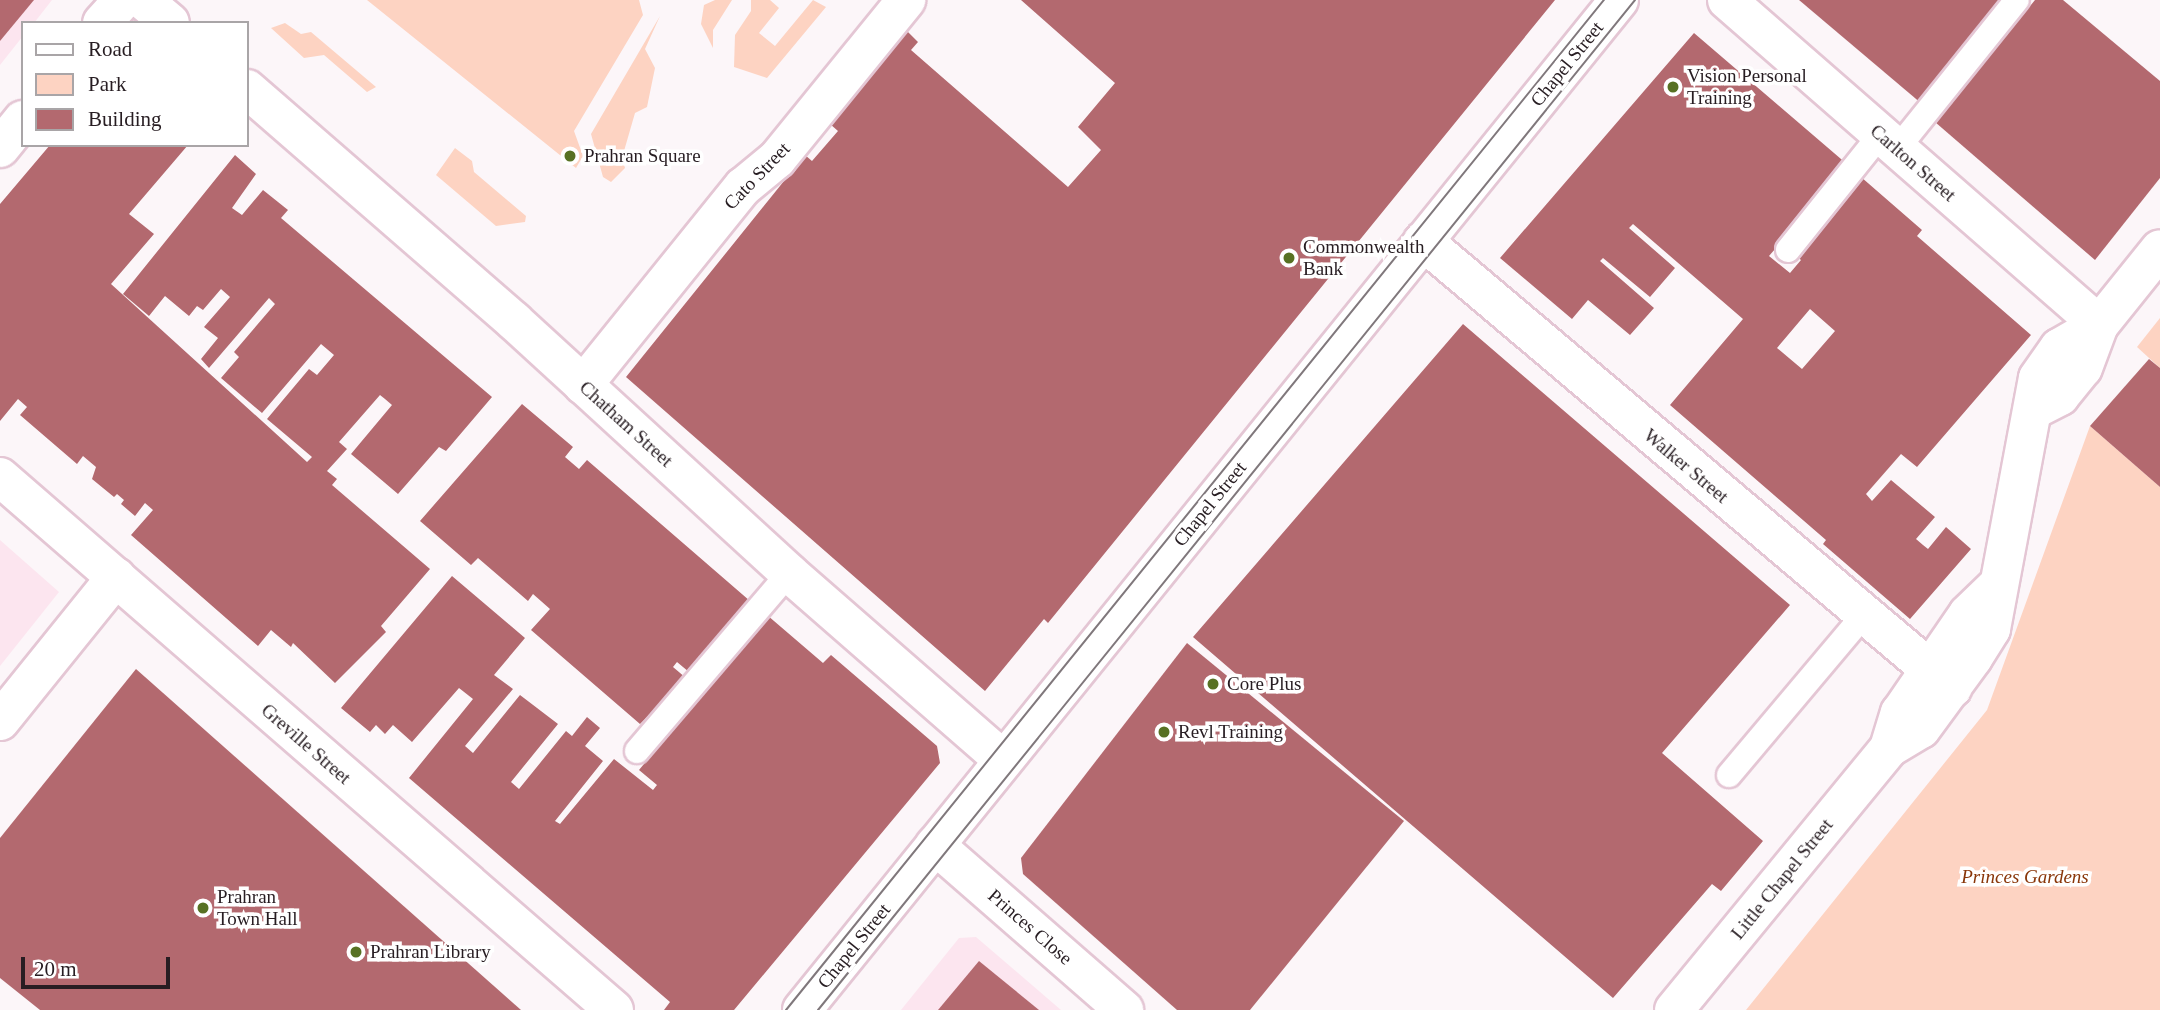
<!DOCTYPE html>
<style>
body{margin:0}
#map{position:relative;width:2160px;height:1010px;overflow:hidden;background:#fcf6f9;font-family:"Times New Roman",serif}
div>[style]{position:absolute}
.built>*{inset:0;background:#fce5ef}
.green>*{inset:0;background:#fdd3c2}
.building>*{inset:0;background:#b3696f}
.roads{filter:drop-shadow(2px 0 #e4c6d4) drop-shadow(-2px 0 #e4c6d4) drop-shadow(0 2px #e4c6d4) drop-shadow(0 -2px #e4c6d4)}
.service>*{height:24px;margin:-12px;padding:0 12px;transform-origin:12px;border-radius:12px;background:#fff}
.minor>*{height:38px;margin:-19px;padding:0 19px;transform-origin:19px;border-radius:19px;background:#fff}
.tertiary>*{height:38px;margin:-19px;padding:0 19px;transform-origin:19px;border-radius:19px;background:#fff}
.tram>*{height:2px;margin:-1px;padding:0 1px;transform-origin:1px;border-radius:1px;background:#80787c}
.dots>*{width:19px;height:19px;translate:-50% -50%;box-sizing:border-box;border:4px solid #fff;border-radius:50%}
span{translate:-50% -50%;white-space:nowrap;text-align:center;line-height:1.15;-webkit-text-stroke:7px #fff;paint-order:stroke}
.street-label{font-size:19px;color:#271d22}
.poi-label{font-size:19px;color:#271d22}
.left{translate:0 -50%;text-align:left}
.park-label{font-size:19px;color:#893609;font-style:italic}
.legend{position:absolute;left:21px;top:21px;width:228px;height:126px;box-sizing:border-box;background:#fff;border:2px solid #a9a5a7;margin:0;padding:9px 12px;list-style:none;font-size:21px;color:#271d22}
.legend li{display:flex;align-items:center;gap:14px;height:35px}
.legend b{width:35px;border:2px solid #a9a5a7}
.scale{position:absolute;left:21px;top:957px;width:149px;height:32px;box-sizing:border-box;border:4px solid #271d22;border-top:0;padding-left:9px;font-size:21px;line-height:24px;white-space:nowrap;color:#271d22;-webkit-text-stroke:5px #fff;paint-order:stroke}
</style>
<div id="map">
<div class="built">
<div style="clip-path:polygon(0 0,52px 0,34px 23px,23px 23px,23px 36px,0 65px)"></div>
<div style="clip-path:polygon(0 540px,59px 592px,0 666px)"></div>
<div style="clip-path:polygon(976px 937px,1061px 1010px,901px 1010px,959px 938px)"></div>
</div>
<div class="green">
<div style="clip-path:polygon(367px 0,639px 0,643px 15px,574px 131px,583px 156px,576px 168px)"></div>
<div style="clip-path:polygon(715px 0,732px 0,713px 30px,713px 48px,701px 24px,704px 5px)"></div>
<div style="clip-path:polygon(751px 0,770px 0,779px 8px,759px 33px,775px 46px,813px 0,826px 7px,767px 78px,734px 67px,735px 35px,751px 11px)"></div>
<div style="clip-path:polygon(660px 16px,645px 49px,655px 68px,647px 107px,635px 113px,622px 158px,625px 168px,611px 182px,603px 177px,591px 134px)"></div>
<div style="clip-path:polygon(285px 23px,301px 34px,311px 32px,376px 87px,367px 92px,324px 55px,304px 58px,271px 28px)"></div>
<div style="clip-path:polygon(455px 148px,472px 161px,474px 172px,526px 216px,525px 222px,496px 226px,436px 175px)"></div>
<div style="clip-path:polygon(2160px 318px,2160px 368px,2137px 347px)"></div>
<div style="clip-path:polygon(2090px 426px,2160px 487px,2160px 1010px,1746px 1010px,1987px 710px)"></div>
</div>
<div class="building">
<div style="clip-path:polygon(0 0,34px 0,0 41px)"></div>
<div style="clip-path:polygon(1021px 0,1555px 0,1048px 623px,1044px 619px,985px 691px,626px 377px,805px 155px,812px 161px,838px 131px,830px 124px,906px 30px,918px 42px,911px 50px,1068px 187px,1101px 150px,1078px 127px,1115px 83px)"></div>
<div style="clip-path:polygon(1799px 0,2009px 0,1922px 104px)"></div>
<div style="clip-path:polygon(2035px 0,2063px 0,2160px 81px,2160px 178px,2095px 260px,1935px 122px)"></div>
<div style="clip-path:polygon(evenodd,1694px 33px,1848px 165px,1769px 256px,1790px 273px,1801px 260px,1794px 254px,1861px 177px,1922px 230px,1917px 236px,2031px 335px,1917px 467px,1901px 454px,1866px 494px,1872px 501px,1891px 480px,1935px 517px,1916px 539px,1923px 545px,1928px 549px,1946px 527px,1971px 549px,1910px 619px,1823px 544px,1826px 540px,1670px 405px,1743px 319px,1633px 224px,1629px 228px,1675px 268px,1650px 297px,1603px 258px,1600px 261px,1654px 308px,1630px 335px,1588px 300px,1572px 319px,1500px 258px,1694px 33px,1810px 309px,1835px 331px,1802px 369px,1777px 348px,1810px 309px)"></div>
<div style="clip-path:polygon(50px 145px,188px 145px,129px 214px,154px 234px,111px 284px,307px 462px,312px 457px,267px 419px,309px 369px,317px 375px,334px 355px,321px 344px,262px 413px,221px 378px,239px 357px,234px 352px,275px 304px,269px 298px,209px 368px,201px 359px,218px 338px,204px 327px,230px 297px,221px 289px,203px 310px,197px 306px,189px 316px,165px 296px,149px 316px,123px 294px,235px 155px,256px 174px,232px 208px,242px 215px,263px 190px,288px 210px,281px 218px,492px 397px,446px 451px,439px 447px,398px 494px,351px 454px,392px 405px,385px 399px,380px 395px,339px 442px,347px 449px,327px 471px,337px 479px,332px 485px,430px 569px,381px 626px,386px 632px,335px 683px,293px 643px,291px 647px,271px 630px,258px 646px,131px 535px,153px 510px,145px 503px,135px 516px,121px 504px,124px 500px,117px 494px,114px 497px,92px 479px,96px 467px,83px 456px,77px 464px,20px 415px,27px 407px,18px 399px,0 421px,0 204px)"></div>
<div style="clip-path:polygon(1463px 324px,1790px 605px,1662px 753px,1763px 841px,1721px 891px,1712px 884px,1613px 998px,1193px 637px)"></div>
<div style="clip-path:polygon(2149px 359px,2160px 368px,2160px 487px,2090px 426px)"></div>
<div style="clip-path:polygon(522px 404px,573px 447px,565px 457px,579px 469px,587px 460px,750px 601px,689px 672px,677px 662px,673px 667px,686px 678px,640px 724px,531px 630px,550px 609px,533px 594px,528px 601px,478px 558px,471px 565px,420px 521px)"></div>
<div style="clip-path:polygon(452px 576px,525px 638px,494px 675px,513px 689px,465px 746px,473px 753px,520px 695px,558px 724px,511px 782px,519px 789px,566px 731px,572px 736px,587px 717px,600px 728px,585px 746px,603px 761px,555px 821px,560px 824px,614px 759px,653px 790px,657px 785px,639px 770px,767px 615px,823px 663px,831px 655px,937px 746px,940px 763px,734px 1010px,664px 1010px,670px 1002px,409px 778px,473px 699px,459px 688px,412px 742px,393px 725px,385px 734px,376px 725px,370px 732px,341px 708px)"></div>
<div style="clip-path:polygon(1187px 643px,1404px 821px,1250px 1010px,1177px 1010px,1023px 874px,1021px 858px)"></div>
<div style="clip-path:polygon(136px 669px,521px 1010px,40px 1010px,0 978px,0 838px)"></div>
<div style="clip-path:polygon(979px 961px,1039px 1010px,938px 1010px)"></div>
</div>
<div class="roads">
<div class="service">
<div style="left:1897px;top:149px;width:191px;rotate:-51.2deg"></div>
<div style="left:1788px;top:250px;width:149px;rotate:-51.3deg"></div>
<div style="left:637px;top:751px;width:234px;rotate:-49.5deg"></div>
<div style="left:1729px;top:775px;width:208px;rotate:-49.9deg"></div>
</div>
<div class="minor">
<div style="left:1727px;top:0;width:494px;rotate:41.1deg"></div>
<div style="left:1423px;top:241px;width:693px;rotate:40.2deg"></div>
<div style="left:583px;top:385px;width:255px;rotate:-51.1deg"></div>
<div style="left:743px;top:187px;width:44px;rotate:-39.5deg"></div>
<div style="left:777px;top:159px;width:205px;rotate:-50.9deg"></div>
<div style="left:0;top:477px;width:813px;rotate:40.96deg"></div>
<div style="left:0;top:721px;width:185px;rotate:-51.1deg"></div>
<div style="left:935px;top:845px;width:251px;rotate:41.1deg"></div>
</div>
<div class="tertiary">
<div style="left:143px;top:0;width:35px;rotate:40deg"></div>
<div style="left:102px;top:23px;width:31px;rotate:-48deg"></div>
<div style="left:247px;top:89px;width:354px;rotate:41deg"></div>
<div style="left:514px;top:321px;width:373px;rotate:42.5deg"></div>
<div style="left:789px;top:573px;width:284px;rotate:41.1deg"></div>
<div style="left:0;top:148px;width:36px;rotate:-51deg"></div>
<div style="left:2035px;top:409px;width:28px;rotate:-27deg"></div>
<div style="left:2060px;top:396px;width:36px;rotate:-51deg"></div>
<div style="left:2083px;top:368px;width:46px;rotate:-69.6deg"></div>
<div style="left:2099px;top:325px;width:97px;rotate:-51.2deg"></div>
<div style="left:1889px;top:748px;width:37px;rotate:-73deg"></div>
<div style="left:1900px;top:713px;width:120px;rotate:-55.5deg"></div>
<div style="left:1968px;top:614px;width:43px;rotate:-44.1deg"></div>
<div style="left:802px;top:1010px;width:1299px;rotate:-51.03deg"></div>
<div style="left:1674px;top:1010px;width:339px;rotate:-50.6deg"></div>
<div style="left:1889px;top:748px;width:37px;rotate:-31deg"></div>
<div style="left:1921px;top:729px;width:88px;rotate:-53.8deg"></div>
<div style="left:1973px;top:658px;width:34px;rotate:-58deg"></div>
<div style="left:1991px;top:629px;width:255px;rotate:-79.4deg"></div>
<div style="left:2038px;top:378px;width:37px;rotate:-55deg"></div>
<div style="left:2059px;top:348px;width:46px;rotate:-29.9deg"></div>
</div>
</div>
<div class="tram">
<div style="left:786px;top:1010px;width:1300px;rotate:-51deg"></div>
<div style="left:818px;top:1010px;width:1299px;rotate:-51.03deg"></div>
</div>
<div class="dots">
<div style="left:1673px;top:87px;background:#577123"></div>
<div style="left:570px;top:156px;background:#577123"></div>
<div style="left:1289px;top:258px;background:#577123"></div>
<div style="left:1213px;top:684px;background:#577123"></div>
<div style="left:1164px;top:732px;background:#577123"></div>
<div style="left:203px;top:908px;background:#577123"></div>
<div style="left:356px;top:952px;background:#577123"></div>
</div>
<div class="street-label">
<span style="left:1567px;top:64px;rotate:-51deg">Chapel Street</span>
<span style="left:1913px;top:163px;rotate:41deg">Carlton Street</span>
<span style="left:757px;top:176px;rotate:-46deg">Cato Street</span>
<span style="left:626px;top:424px;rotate:42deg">Chatham Street</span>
<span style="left:1686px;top:466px;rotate:40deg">Walker Street</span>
<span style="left:1210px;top:504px;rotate:-51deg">Chapel Street</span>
<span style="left:306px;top:744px;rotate:41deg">Greville Street</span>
<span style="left:1782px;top:879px;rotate:-51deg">Little Chapel Street</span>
<span style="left:1030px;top:927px;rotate:41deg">Princes Close</span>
<span style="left:854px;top:946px;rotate:-51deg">Chapel Street</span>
</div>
<div class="poi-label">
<span class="left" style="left:1687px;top:87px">Vision Personal<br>Training</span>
<span class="left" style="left:584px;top:156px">Prahran Square</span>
<span class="left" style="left:1303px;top:258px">Commonwealth<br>Bank</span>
<span class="left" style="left:1227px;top:684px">Core Plus</span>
<span class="left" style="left:1178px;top:732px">Revl Training</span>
<span class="left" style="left:217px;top:908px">Prahran<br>Town Hall</span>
<span class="left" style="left:370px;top:952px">Prahran Library</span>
</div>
<div class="park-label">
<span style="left:2025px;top:877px">Princes Gardens</span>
</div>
<ul class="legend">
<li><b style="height:9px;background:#fff"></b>Road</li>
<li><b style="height:19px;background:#fdd3c2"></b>Park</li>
<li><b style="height:19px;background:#b3696f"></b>Building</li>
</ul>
<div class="scale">20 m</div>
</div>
